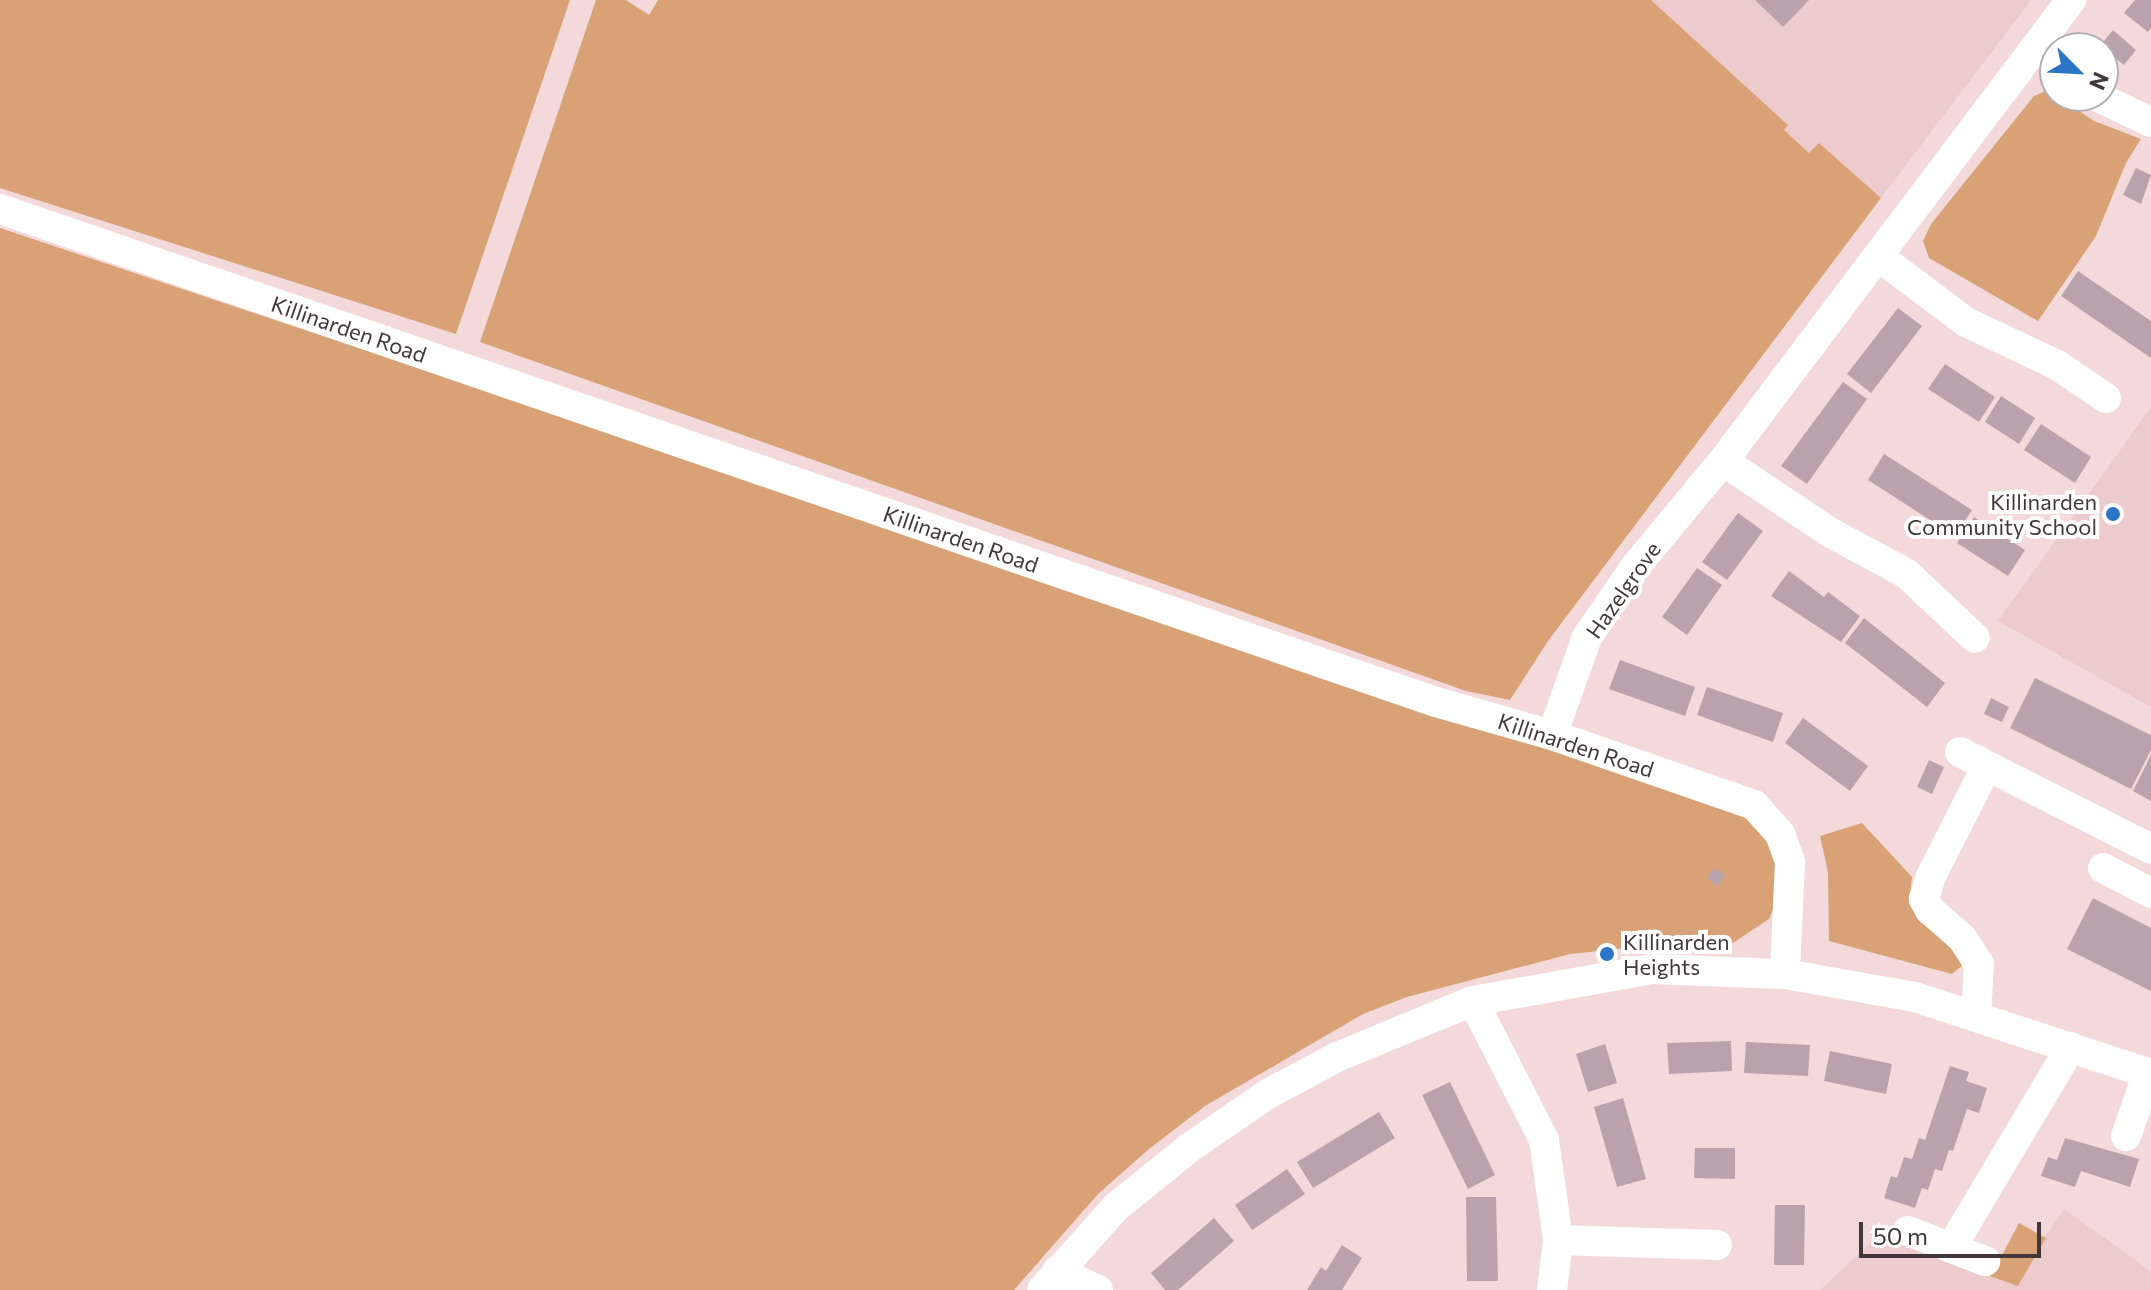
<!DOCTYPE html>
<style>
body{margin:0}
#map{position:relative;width:2151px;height:1290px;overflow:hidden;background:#f4d9db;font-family:Commissioner,sans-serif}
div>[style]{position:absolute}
.built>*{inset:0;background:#edcacc}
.green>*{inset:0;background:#d8a276}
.building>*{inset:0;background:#b9a2ac}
.minor>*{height:30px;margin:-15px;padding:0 15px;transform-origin:15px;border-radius:15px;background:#fff}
.dots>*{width:22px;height:22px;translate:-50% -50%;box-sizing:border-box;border:4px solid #fff;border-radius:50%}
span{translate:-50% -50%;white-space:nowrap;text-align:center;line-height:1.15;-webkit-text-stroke:8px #fff;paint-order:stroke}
.street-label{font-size:22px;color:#423839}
.poi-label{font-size:22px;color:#423839}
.right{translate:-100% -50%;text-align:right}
.left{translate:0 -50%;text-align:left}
.north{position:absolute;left:2039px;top:32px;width:80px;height:80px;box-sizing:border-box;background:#fff;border:2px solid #b3afb0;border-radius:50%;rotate:114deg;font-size:22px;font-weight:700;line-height:32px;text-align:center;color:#423839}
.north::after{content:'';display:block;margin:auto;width:28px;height:36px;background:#2d75c6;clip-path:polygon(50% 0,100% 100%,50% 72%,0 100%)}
.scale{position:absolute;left:1859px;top:1222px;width:182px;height:36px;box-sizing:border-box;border:4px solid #423839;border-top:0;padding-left:10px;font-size:24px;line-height:28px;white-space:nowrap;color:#423839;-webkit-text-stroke:6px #fff;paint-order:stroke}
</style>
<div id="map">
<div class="built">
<div style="clip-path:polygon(1651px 0,2031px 0,1881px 198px,1819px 143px,1809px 154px,1784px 130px,1788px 125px)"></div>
<div style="clip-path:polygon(2151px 407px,2151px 707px,1998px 621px)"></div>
<div style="clip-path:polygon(2064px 1209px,2151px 1271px,2151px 1290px,1820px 1290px,1879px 1235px,2014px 1283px)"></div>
</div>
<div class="green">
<div style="clip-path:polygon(0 0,570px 0,456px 334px,0 188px)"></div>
<div style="clip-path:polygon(596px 0,626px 0,649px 15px,658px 0,1651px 0,1788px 125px,1784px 130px,1809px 153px,1819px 143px,1881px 198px,1548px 641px,1510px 700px,1466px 691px,480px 342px)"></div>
<div style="clip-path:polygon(2048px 90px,2094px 121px,2141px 139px,2126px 163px,2096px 236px,2038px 321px,1929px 258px,1923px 241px,1931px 224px,2034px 96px)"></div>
<div style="clip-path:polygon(0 228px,1638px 776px,1744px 816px,1762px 831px,1776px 858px,1775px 905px,1769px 919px,1733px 943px,1647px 946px,1570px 954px,1407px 997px,1363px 1014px,1205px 1106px,1149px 1149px,1098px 1194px,1014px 1290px,0 1290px)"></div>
<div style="clip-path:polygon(1862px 823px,1912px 877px,1909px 904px,1958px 947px,1963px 965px,1952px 974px,1829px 941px,1828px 872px,1820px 836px)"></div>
<div style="clip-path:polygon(2019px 1223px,2046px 1238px,2018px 1286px,1984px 1274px,1995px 1256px,2002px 1255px)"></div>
</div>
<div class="building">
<div style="clip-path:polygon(1755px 0,1809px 0,1783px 27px)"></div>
<div style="clip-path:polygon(2135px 0,2151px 0,2151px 28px,2148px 32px,2124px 13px)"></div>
<div style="clip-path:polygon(2113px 30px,2136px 50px,2124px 65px,2100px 46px)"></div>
<div style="clip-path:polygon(2136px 168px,2151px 175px,2141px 204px,2123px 195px)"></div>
<div style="clip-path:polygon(2078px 271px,2151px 321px,2151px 358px,2061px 296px)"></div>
<div style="clip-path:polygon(1898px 308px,1922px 326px,1871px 393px,1847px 374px)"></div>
<div style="clip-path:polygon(1945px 364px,1995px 397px,1979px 422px,1928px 389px)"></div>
<div style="clip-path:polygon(1843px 382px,1867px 399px,1807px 484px,1781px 466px)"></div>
<div style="clip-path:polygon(2001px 396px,2035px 418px,2019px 444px,1985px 422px)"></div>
<div style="clip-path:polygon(2041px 424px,2091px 457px,2075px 483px,2024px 450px)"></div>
<div style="clip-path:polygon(1884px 454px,1972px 510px,1955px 536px,1868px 480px)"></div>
<div style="clip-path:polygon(1738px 513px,1763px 531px,1727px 580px,1702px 562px)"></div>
<div style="clip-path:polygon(1974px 517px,2025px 550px,2008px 576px,1957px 543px)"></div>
<div style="clip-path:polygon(1697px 568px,1722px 585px,1687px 635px,1662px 617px)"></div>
<div style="clip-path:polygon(1789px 571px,1824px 597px,1828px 592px,1860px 616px,1841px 642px,1771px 596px)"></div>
<div style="clip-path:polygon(1864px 618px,1945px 683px,1927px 707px,1845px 643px)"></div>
<div style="clip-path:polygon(1620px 660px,1695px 687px,1685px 716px,1609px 689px)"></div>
<div style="clip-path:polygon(2035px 678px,2151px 735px,2151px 750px,2131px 789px,2010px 728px)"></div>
<div style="clip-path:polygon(1707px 687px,1783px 713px,1773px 742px,1697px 715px)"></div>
<div style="clip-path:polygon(1991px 698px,2009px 707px,2002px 722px,1984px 714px)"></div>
<div style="clip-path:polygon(1803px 718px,1868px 766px,1850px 791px,1785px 743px)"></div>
<div style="clip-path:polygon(2151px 755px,2151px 801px,2133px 791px)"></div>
<div style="clip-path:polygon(1929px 760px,1944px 767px,1932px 794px,1917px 787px)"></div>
<div style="clip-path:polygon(1713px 868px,1725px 875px,1718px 886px,1707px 879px)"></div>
<div style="clip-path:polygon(2093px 898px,2151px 928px,2151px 991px,2067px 949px)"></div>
<div style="clip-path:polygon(1731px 1041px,1732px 1071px,1669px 1074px,1667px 1043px)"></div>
<div style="clip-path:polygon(1746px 1042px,1810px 1045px,1808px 1076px,1744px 1073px)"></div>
<div style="clip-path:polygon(1605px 1044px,1617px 1083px,1588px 1092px,1576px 1054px)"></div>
<div style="clip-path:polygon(1830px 1051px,1892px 1064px,1886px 1094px,1824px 1081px)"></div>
<div style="clip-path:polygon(1950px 1066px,1969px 1072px,1966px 1081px,1987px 1088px,1979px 1113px,1967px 1109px,1953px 1151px,1949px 1150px,1942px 1171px,1935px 1169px,1928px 1190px,1922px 1188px,1915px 1208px,1884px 1198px,1891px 1176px,1897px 1178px,1904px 1157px,1912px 1159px,1919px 1138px,1925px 1140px)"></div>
<div style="clip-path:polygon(1450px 1082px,1495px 1175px,1468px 1189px,1422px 1095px)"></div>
<div style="clip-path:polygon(1623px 1098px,1646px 1179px,1617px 1187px,1594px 1107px)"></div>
<div style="clip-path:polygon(1379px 1112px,1395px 1138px,1313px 1188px,1297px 1162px)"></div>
<div style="clip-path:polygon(2065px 1138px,2139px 1159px,2130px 1187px,2081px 1171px,2075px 1187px,2041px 1176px,2048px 1157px,2057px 1160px)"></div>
<div style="clip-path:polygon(1695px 1148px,1735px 1148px,1735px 1179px,1694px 1178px)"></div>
<div style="clip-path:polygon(1287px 1169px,1305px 1194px,1252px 1230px,1235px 1205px)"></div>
<div style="clip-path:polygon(1466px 1197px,1496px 1197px,1498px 1281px,1467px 1281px)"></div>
<div style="clip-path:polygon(1775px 1205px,1805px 1205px,1804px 1265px,1774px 1265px)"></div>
<div style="clip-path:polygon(1214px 1218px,1234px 1241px,1178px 1290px,1165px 1290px,1151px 1273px)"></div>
<div style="clip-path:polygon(1342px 1245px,1362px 1258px,1342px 1290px,1307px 1290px,1321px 1267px,1326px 1271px)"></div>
</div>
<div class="minor">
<div style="left:2096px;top:96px;width:61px;rotate:25.3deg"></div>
<div style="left:0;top:209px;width:1518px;rotate:18.95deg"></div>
<div style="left:1436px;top:702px;width:121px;rotate:15.9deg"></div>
<div style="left:1552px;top:735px;width:214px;rotate:19.1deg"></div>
<div style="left:1754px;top:805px;width:39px;rotate:48deg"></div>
<div style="left:1780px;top:834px;width:30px;rotate:70deg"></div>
<div style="left:1790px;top:862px;width:112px;rotate:92.6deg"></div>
<div style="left:1878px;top:256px;width:110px;rotate:36.9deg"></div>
<div style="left:1966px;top:322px;width:101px;rotate:25.3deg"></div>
<div style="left:2057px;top:365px;width:59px;rotate:34deg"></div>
<div style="left:1723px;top:461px;width:130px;rotate:33.7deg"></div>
<div style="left:1831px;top:533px;width:86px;rotate:28.3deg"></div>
<div style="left:1907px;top:574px;width:93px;rotate:43.3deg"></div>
<div style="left:1552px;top:735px;width:104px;rotate:-70.3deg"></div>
<div style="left:1587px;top:637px;width:85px;rotate:-55.6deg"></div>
<div style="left:1635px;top:567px;width:138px;rotate:-50.3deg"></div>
<div style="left:1723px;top:461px;width:578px;rotate:-52.95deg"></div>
<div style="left:1960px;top:752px;width:214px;rotate:26.9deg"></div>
<div style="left:2103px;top:868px;width:54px;rotate:27.5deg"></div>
<div style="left:1473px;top:1001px;width:156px;rotate:62.9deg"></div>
<div style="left:1544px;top:1140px;width:101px;rotate:82deg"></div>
<div style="left:1558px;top:1240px;width:50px;rotate:96.8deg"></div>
<div style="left:1976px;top:1015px;width:51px;rotate:-86.6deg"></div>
<div style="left:1979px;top:964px;width:31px;rotate:-123deg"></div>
<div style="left:1962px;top:938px;width:43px;rotate:-138.8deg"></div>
<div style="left:1930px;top:910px;width:13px;rotate:-119deg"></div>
<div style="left:1924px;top:899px;width:24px;rotate:-73deg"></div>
<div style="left:1931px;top:876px;width:123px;rotate:-63deg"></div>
<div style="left:2126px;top:1136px;width:67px;rotate:-70.8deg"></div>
<div style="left:1908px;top:1231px;width:83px;rotate:21.3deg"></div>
<div style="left:1558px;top:1240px;width:159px;rotate:1.8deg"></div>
<div style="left:1951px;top:1248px;width:234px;rotate:-59.2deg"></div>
<div style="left:1057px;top:1271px;width:45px;rotate:24.9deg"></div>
<div style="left:1042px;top:1290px;width:111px;rotate:-48.3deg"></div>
<div style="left:1116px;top:1207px;width:94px;rotate:-38.9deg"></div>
<div style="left:1189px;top:1148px;width:93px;rotate:-34.5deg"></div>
<div style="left:1266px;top:1095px;width:81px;rotate:-28.2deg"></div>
<div style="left:1337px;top:1057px;width:147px;rotate:-22.4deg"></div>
<div style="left:1473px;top:1001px;width:182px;rotate:-10.1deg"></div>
<div style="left:1652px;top:969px;width:133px;rotate:2.2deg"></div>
<div style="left:1785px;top:974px;width:132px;rotate:10deg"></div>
<div style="left:1915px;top:997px;width:248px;rotate:18.1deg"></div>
</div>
<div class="dots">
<div style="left:2113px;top:514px;background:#2d75c6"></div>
<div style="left:1607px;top:954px;background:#2d75c6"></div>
</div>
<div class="street-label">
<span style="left:349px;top:329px;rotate:19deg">Killinarden Road</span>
<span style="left:961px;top:539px;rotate:19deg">Killinarden Road</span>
<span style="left:1623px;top:590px;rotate:-55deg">Hazelgrove</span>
<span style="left:1576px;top:745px;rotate:18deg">Killinarden Road</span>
</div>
<div class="poi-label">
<span class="right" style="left:2097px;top:514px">Killinarden<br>Community School</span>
<span class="left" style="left:1623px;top:954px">Killinarden<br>Heights</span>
</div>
<div class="north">N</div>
<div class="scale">50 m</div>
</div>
